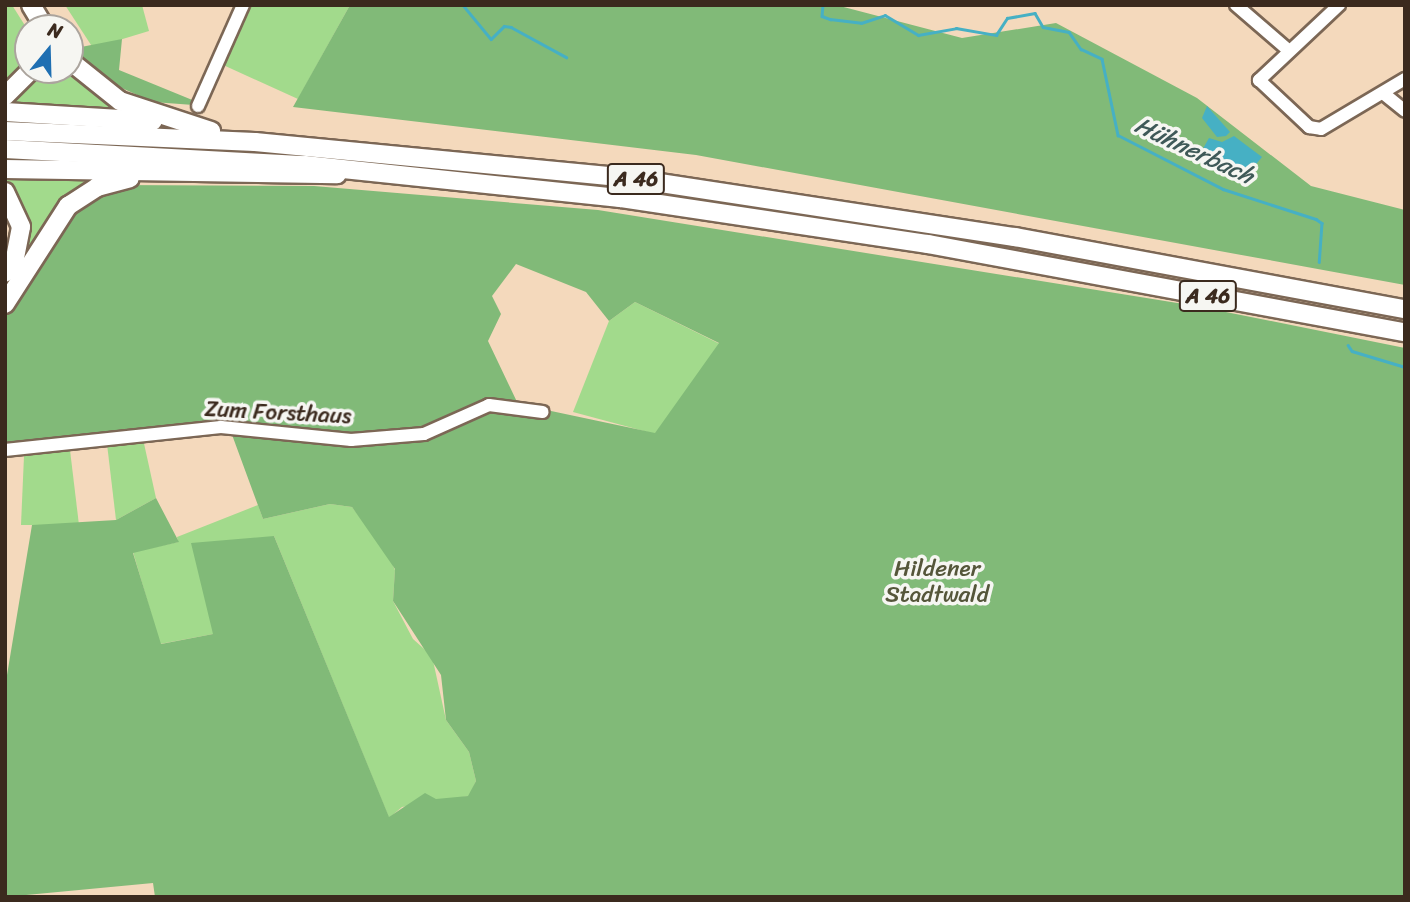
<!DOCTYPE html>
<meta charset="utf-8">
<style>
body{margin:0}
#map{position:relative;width:1410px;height:902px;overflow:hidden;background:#f4d9bc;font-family:Sriracha,sans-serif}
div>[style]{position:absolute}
.green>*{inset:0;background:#a2da8c}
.forest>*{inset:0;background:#81ba78}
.water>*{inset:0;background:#46b0c4}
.stream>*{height:2.5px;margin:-1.25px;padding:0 1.25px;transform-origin:1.25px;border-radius:1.25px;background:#46b0c4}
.roads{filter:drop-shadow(2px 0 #7c6755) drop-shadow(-2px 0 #7c6755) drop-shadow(0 2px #7c6755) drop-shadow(0 -2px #7c6755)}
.minor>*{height:12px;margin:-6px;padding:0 6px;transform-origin:6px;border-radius:6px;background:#fff}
.highway>*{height:18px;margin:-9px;padding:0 9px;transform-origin:9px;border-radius:9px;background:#fff}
span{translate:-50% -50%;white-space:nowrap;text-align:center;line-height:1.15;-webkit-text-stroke:7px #f6f6f2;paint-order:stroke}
.shield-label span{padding:2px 5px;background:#f6f6f2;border:2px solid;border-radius:5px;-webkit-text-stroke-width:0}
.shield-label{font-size:21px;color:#3b2a1e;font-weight:700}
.street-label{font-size:23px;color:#3b2a1e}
.park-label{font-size:23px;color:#55563a}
.water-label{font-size:24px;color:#3f5958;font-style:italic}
.frame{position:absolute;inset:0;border:7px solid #3b2a1e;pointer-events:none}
.north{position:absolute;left:14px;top:14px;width:70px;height:70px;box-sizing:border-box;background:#f6f6f2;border:2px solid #aba49d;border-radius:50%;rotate:19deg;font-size:19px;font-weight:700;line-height:28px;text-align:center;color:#3b2a1e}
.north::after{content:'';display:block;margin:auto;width:24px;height:32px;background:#1f6fb2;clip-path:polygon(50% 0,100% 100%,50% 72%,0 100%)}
</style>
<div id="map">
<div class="green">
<div style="clip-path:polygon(5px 5px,12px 5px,24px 24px,28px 53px,22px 72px,5px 89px)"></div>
<div style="clip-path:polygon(65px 5px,142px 5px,149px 31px,93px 48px)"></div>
<div style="clip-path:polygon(247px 5px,350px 5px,298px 99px,221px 64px)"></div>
<div style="clip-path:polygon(39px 70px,69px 70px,134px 112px,5px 102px)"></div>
<div style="clip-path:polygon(5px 172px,120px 176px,5px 297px,5px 282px,18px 262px)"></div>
<div style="clip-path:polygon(635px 302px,720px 344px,655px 434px,573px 412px,609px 321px)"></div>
<div style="clip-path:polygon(143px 439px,156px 498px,116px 520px,107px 444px)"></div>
<div style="clip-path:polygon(70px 450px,79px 525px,21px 525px,24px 456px)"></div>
<div style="clip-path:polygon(330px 504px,352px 507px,387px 552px,395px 570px,393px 601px,413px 639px,432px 656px,446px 720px,469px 752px,476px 781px,469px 796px,402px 807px,389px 818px,274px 536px,213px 634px,160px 644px,133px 552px,178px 542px,177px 537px,258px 505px,263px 519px)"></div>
</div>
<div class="forest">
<div style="clip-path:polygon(350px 5px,836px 5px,962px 38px,1056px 23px,1197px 98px,1311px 186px,1405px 210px,1405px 285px,696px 155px,293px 107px)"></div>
<div style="clip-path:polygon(70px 32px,81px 47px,122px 39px,119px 70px,207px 106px,153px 102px,106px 81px,70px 47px)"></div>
<div style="clip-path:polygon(evenodd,116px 185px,314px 186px,598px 210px,1196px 306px,1405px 348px,1405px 897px,155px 897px,153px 883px,5px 897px,5px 687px,32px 525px,116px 520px,156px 498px,179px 542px,133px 553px,161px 644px,213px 634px,191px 543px,274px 536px,389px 817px,425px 793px,436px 799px,468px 796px,476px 781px,469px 752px,446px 720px,441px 675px,393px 601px,395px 569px,352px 507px,330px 504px,263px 519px,231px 432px,220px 420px,5px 447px,5px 314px,83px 200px,116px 185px,516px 264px,586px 292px,609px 321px,635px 302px,719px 343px,655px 433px,518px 404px,488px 341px,501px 314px,492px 296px,516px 264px)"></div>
</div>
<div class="water">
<div style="clip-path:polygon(1207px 106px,1230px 132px,1226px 136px,1217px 137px,1202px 118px)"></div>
<div style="clip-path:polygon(1234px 136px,1262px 157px,1244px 179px,1196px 161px,1209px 138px,1222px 142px)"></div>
</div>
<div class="stream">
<div style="left:463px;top:5px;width:44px;rotate:50.5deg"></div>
<div style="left:491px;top:39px;width:18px;rotate:-45deg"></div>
<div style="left:504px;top:26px;width:7px;rotate:8deg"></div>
<div style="left:511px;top:27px;width:63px;rotate:28.6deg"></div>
<div style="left:823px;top:5px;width:11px;rotate:95deg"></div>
<div style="left:822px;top:16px;width:9px;rotate:21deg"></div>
<div style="left:830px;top:19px;width:31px;rotate:7deg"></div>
<div style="left:861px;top:23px;width:25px;rotate:-18deg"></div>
<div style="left:885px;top:15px;width:39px;rotate:31deg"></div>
<div style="left:918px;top:35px;width:39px;rotate:-10deg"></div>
<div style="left:956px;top:28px;width:41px;rotate:9.9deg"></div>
<div style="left:996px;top:35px;width:20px;rotate:-57deg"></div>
<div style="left:1007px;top:18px;width:28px;rotate:-10deg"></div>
<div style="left:1035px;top:13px;width:16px;rotate:60deg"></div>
<div style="left:1043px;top:27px;width:26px;rotate:11deg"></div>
<div style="left:1069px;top:32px;width:21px;rotate:55deg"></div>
<div style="left:1081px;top:49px;width:23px;rotate:25deg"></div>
<div style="left:1102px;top:59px;width:78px;rotate:78.1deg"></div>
<div style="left:1118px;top:135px;width:118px;rotate:27.2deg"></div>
<div style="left:1223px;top:189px;width:98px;rotate:17.9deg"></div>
<div style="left:1316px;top:219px;width:7px;rotate:34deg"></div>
<div style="left:1322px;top:223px;width:39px;rotate:94deg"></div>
<div style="left:1348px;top:345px;width:7px;rotate:56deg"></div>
<div style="left:1352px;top:351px;width:55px;rotate:16.8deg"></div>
</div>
<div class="roads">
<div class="minor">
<div style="left:1236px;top:5px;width:67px;rotate:40.8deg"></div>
<div style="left:1339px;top:5px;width:110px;rotate:136.8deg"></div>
<div style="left:1259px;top:80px;width:69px;rotate:43.2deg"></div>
<div style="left:1309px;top:127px;width:12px;rotate:9deg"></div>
<div style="left:1321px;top:129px;width:98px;rotate:-30.8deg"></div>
<div style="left:1383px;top:93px;width:28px;rotate:39deg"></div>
<div style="left:198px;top:106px;width:111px;rotate:-66deg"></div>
<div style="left:5px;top:450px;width:217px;rotate:-6.1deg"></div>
<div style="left:221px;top:427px;width:131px;rotate:5.7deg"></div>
<div style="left:351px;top:440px;width:73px;rotate:-4.7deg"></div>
<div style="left:424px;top:434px;width:71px;rotate:-24deg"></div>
<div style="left:489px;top:405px;width:54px;rotate:7.4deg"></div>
</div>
<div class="highway">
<div style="left:31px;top:5px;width:27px;rotate:59deg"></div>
<div style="left:70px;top:61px;width:64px;rotate:38.7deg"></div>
<div style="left:120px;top:101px;width:96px;rotate:18.2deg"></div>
<div style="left:5px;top:96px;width:37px;rotate:-45deg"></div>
<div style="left:5px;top:112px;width:148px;rotate:3.5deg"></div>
<div style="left:5px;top:131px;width:250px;rotate:2.5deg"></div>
<div style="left:255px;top:142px;width:368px;rotate:5.5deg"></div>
<div style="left:621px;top:177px;width:399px;rotate:8.7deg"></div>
<div style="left:1015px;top:237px;width:397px;rotate:10.5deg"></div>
<div style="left:5px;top:149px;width:300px;rotate:3.1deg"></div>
<div style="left:305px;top:165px;width:317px;rotate:6deg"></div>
<div style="left:620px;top:198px;width:311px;rotate:8.5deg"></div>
<div style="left:928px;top:244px;width:485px;rotate:10.5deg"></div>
<div style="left:5px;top:169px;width:332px;rotate:0.9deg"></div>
<div style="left:5px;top:192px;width:38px;rotate:65deg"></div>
<div style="left:21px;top:227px;width:33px;rotate:101deg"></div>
<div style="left:15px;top:259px;width:17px;rotate:126deg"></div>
<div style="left:5px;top:304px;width:117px;rotate:-57.3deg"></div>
<div style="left:68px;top:206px;width:35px;rotate:-33deg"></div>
<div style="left:97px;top:187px;width:34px;rotate:-15deg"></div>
</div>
</div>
<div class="shield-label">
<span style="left:636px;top:179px">A 46</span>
<span style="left:1208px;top:296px">A 46</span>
</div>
<div class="street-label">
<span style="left:278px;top:413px;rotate:3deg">Zum Forsthaus</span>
</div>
<div class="park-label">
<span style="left:937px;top:582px">Hildener<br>Stadtwald</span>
</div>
<div class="water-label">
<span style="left:1194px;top:151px;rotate:25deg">Hühnerbach</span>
</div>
<div class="frame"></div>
<div class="north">N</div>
</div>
